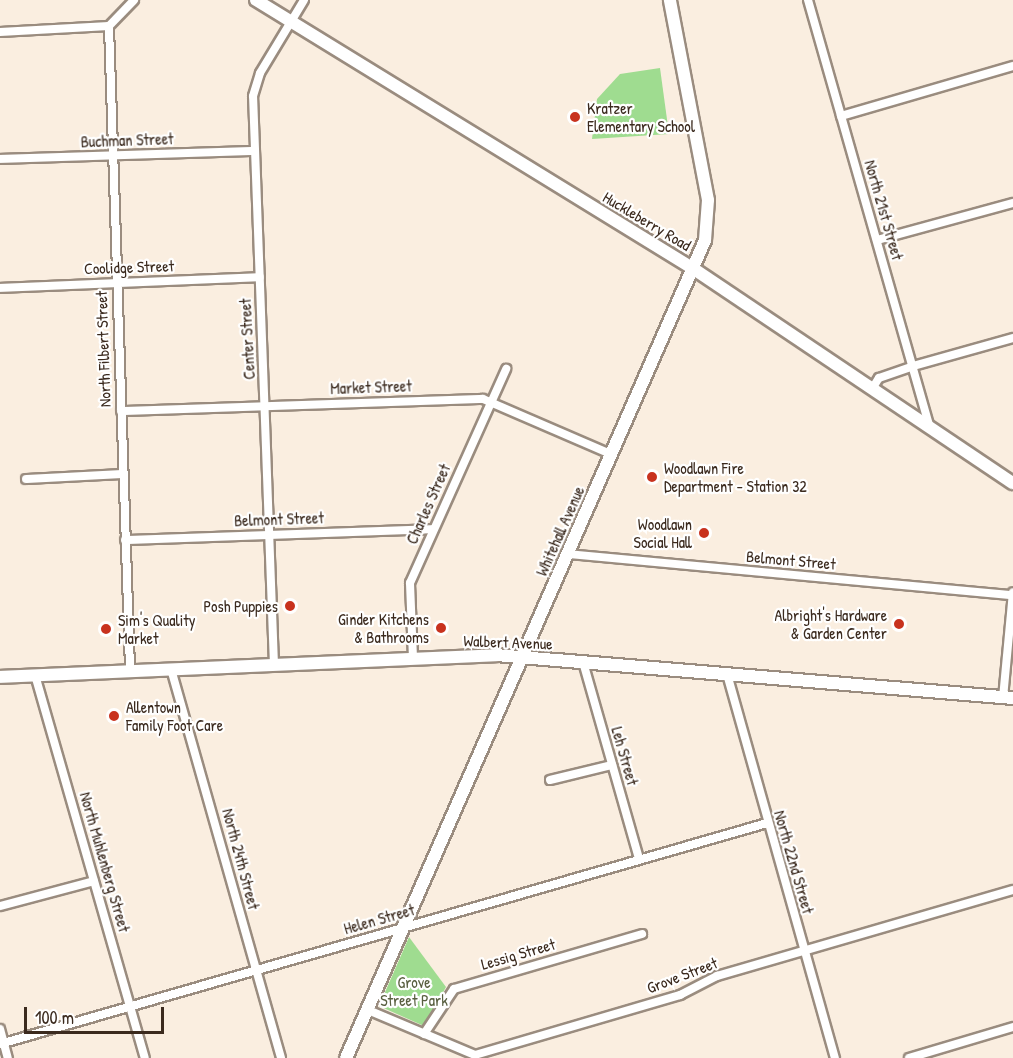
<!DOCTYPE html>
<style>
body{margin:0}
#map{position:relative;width:1013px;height:1058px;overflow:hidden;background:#faeee0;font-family:"Patrick Hand",sans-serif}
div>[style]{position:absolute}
.green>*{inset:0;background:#9fdc90}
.roads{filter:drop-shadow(2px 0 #9a8c7f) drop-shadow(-2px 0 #9a8c7f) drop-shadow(0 2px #9a8c7f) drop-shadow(0 -2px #9a8c7f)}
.street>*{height:8px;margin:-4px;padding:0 4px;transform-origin:4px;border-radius:4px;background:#fff}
.secondary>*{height:12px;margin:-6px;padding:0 6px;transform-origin:6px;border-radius:6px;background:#fff}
.dots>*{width:16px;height:16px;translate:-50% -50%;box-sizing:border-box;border:3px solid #fff;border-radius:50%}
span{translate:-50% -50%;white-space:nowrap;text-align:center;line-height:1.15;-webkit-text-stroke:4.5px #fff;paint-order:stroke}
.poi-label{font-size:16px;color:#3b2a1e}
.left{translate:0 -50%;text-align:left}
.right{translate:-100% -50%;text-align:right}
.street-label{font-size:16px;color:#3b2a1e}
.park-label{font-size:16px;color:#595f40}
.scale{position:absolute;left:24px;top:1007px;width:140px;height:27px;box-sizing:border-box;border:3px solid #3b2a1e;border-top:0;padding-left:8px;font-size:18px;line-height:21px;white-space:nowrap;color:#3b2a1e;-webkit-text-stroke:4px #fff;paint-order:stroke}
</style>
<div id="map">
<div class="green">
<div style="clip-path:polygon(660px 68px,669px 134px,592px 139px,597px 99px,620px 74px)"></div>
<div style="clip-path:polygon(409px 937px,446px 987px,424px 1026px,379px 1006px)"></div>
</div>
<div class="roads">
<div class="street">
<div style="left:808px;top:0;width:444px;rotate:74.1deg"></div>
<div style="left:109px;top:26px;width:644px;rotate:88.13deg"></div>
<div style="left:0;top:32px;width:109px;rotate:-3.2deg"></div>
<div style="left:109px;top:26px;width:36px;rotate:-46deg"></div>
<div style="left:841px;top:116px;width:179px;rotate:-16.2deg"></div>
<div style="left:0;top:159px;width:255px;rotate:-1.8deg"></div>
<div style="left:877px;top:240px;width:141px;rotate:-15.2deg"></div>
<div style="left:0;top:288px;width:260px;rotate:-2.4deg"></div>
<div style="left:872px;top:389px;width:13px;rotate:-58deg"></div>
<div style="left:879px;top:378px;width:36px;rotate:-19deg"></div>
<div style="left:913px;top:366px;width:104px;rotate:-15.6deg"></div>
<div style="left:121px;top:411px;width:362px;rotate:-1.9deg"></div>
<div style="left:483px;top:399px;width:139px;rotate:23.3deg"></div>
<div style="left:26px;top:479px;width:97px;rotate:-3deg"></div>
<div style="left:125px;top:540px;width:308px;rotate:-2deg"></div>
<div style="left:568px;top:554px;width:445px;rotate:5.3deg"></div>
<div style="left:413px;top:658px;width:75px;rotate:-92.3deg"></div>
<div style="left:410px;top:583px;width:235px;rotate:-65.8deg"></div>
<div style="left:583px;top:662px;width:205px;rotate:74.1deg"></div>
<div style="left:274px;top:665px;width:569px;rotate:-92.11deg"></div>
<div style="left:253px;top:96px;width:24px;rotate:-73deg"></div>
<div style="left:260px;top:73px;width:85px;rotate:-58.9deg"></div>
<div style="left:171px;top:669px;width:404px;rotate:74.2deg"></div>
<div style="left:727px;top:674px;width:399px;rotate:74.3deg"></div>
<div style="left:35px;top:675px;width:398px;rotate:74deg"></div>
<div style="left:1003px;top:698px;width:106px;rotate:-84.6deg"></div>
<div style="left:550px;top:780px;width:64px;rotate:-13.6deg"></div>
<div style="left:0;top:906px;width:97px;rotate:-14.9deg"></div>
<div style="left:368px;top:1010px;width:116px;rotate:22.8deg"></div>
<div style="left:475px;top:1055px;width:214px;rotate:-16.3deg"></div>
<div style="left:680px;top:995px;width:42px;rotate:-27.2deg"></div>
<div style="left:717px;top:976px;width:308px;rotate:-16.2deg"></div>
<div style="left:0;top:1029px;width:30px;rotate:75deg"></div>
<div style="left:424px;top:1034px;width:54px;rotate:-56.3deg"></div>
<div style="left:454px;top:989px;width:196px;rotate:-16.3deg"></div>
<div style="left:0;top:1044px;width:798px;rotate:-16.07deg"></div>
<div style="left:909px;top:1058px;width:109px;rotate:-16.6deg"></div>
</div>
<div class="secondary">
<div style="left:256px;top:0;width:514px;rotate:31.56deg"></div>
<div style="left:694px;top:269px;width:384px;rotate:33.9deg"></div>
<div style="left:0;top:677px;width:496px;rotate:-2.5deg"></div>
<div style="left:496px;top:655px;width:519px;rotate:4.75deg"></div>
<div style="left:346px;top:1058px;width:893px;rotate:-66.3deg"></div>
<div style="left:705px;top:240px;width:40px;rotate:-85.7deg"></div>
<div style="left:708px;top:200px;width:204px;rotate:-100.8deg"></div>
</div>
</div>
<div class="dots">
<div style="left:575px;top:117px;background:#c8321e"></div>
<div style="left:652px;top:477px;background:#c8321e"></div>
<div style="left:704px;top:533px;background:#c8321e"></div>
<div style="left:290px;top:606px;background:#c8321e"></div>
<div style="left:899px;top:624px;background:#c8321e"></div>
<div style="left:441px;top:628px;background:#c8321e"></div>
<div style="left:106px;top:629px;background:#c8321e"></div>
<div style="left:114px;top:716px;background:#c8321e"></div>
</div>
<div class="poi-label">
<span class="left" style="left:587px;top:117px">Kratzer<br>Elementary School</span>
<span class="left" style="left:664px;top:477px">Woodlawn Fire<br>Department - Station 32</span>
<span class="right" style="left:692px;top:533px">Woodlawn<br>Social Hall</span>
<span class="right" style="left:278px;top:606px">Posh Puppies</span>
<span class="right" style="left:887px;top:624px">Albright's Hardware<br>&amp; Garden Center</span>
<span class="right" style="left:429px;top:628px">Ginder Kitchens<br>&amp; Bathrooms</span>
<span class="left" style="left:118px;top:629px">Sim's Quality<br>Market</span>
<span class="left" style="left:126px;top:716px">Allentown<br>Family Foot Care</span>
</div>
<div class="street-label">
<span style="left:127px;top:140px;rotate:-2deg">Buchman Street</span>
<span style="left:884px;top:210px;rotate:74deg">North 21st Street</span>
<span style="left:647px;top:221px;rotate:31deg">Huckleberry Road</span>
<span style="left:129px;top:267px;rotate:-2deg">Coolidge Street</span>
<span style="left:247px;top:339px;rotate:-93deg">Center Street</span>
<span style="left:103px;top:349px;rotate:-92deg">North Filbert Street</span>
<span style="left:371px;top:387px;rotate:-2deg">Market Street</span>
<span style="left:428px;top:504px;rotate:-66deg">Charles Street</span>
<span style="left:279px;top:519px;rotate:-2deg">Belmont Street</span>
<span style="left:560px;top:531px;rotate:-66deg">Whitehall Avenue</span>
<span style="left:791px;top:560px;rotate:5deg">Belmont Street</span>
<span style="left:508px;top:642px;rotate:2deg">Walbert Avenue</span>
<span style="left:625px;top:756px;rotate:74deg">Leh Street</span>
<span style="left:241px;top:859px;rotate:75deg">North 24th Street</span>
<span style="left:105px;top:862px;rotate:74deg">North Muhlenberg Street</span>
<span style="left:794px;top:862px;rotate:74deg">North 22nd Street</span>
<span style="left:379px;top:919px;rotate:-16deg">Helen Street</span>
<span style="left:518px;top:954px;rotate:-16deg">Lessig Street</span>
<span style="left:682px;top:975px;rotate:-21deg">Grove Street</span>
</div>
<div class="park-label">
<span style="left:414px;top:991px">Grove<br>Street Park</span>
</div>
<div class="scale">100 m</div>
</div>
